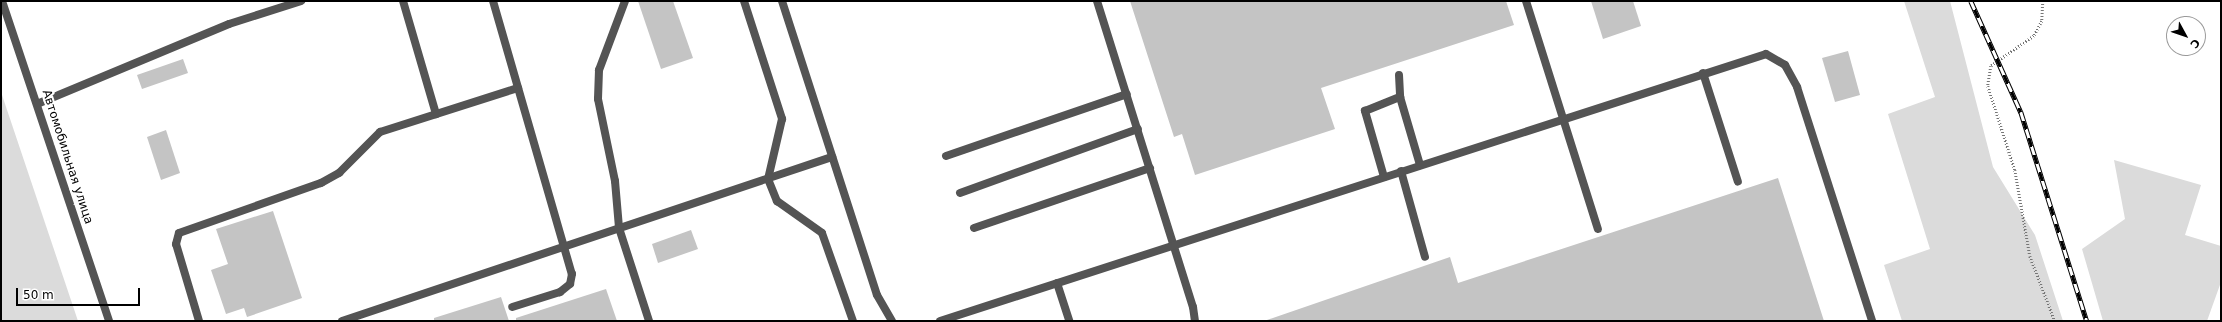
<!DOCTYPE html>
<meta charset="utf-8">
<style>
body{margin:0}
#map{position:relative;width:2222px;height:322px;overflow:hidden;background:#fff;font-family:"DejaVu Sans",sans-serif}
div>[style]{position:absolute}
.green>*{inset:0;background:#dbdbdb}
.building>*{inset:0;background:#c4c4c4}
.path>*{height:2.5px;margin-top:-1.25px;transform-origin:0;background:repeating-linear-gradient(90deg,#767676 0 1px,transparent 0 3px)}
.lane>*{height:8px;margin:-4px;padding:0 4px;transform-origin:4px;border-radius:4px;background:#545454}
.street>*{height:8px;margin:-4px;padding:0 4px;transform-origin:4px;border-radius:4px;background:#545454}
.rail>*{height:4.5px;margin-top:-2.25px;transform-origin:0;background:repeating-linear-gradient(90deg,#fff 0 9px,#000 0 18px);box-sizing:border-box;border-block:1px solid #000}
span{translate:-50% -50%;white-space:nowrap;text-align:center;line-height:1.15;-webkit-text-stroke:4px #fff;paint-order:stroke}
.street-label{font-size:12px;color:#000}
.frame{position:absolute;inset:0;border:2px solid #000;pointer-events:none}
.north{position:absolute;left:2166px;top:16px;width:40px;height:40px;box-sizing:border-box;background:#fff;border:1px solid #999;border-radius:50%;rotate:130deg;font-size:11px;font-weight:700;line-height:16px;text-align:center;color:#000}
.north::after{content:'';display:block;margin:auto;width:14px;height:18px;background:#000;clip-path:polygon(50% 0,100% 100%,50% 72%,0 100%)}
.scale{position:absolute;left:16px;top:288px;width:124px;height:18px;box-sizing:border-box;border:2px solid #000;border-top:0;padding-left:5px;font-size:12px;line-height:14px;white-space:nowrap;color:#000;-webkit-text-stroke:3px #fff;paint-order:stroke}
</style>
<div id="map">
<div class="green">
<div style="clip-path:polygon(1904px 1px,1950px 1px,1993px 167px,2035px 235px,2063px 321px,1902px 321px,1884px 265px,1930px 249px,1888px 114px,1935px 97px)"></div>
<div style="clip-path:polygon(1px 92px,78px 321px,1px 321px)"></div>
<div style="clip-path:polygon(2114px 160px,2201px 185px,2185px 235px,2221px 246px,2221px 282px,2207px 321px,2103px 321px,2082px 249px,2125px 219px)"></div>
</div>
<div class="building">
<div style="clip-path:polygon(638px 1px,673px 1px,693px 58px,661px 69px)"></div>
<div style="clip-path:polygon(1130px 1px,1506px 1px,1514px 25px,1321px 88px,1335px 129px,1195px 175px,1182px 134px,1174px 137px)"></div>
<div style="clip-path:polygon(1591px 1px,1633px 1px,1641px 26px,1603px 39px)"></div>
<div style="clip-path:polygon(1848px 51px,1860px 95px,1835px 102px,1822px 58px)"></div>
<div style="clip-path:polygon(183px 59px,188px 73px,142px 89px,137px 75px)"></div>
<div style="clip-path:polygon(166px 130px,180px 173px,161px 180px,147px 137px)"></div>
<div style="clip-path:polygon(1778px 178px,1824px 321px,1264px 321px,1450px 257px,1458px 283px)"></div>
<div style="clip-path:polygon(273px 211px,302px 298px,247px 317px,244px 308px,226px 314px,211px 270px,228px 264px,216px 229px)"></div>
<div style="clip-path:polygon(691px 230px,698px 249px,658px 263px,652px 244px)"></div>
<div style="clip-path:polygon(606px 289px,617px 321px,516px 321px,516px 318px)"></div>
<div style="clip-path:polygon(501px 297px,509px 321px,434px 321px,434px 318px)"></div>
</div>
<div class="path">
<div style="left:2043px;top:1px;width:20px;rotate:93deg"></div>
<div style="left:2042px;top:21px;width:17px;rotate:118deg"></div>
<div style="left:2034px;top:36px;width:52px;rotate:145.1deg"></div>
<div style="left:1991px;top:66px;width:20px;rotate:99deg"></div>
<div style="left:1988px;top:86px;width:88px;rotate:72.2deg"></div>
<div style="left:2015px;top:170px;width:87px;rotate:80.1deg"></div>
<div style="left:2030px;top:256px;width:70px;rotate:69deg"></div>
</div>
<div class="lane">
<div style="left:403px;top:1px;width:118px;rotate:73.7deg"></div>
<div style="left:493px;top:1px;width:284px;rotate:73.9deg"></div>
<div style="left:572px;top:274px;width:10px;rotate:101deg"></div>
<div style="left:570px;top:284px;width:13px;rotate:141deg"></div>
<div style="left:560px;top:292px;width:50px;rotate:162.6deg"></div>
<div style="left:625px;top:1px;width:74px;rotate:110.6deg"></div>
<div style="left:599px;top:70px;width:29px;rotate:92deg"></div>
<div style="left:598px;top:99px;width:84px;rotate:78.3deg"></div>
<div style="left:615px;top:181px;width:47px;rotate:85.1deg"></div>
<div style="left:619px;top:228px;width:98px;rotate:72.1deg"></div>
<div style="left:744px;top:1px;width:124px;rotate:72.1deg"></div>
<div style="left:782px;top:119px;width:62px;rotate:103.1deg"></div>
<div style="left:768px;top:179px;width:24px;rotate:68deg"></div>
<div style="left:777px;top:201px;width:55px;rotate:35.4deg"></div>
<div style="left:822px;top:233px;width:93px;rotate:70.6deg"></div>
<div style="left:782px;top:1px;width:309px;rotate:72.1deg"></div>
<div style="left:877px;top:295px;width:30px;rotate:60deg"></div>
<div style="left:1097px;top:1px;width:321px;rotate:72.6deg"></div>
<div style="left:1193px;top:307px;width:14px;rotate:82deg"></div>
<div style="left:1526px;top:1px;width:239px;rotate:72.5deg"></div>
<div style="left:1703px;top:73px;width:114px;rotate:72.2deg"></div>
<div style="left:1399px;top:75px;width:22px;rotate:87deg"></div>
<div style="left:37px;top:104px;width:208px;rotate:-22.6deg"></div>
<div style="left:229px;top:24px;width:76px;rotate:-17.7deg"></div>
<div style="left:946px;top:156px;width:191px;rotate:-18.9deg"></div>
<div style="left:1401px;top:171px;width:89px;rotate:74.4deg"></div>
<div style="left:1384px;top:177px;width:69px;rotate:-106.1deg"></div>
<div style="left:1365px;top:111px;width:38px;rotate:-22deg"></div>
<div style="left:1400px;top:97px;width:71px;rotate:73.6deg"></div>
<div style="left:960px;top:193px;width:189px;rotate:-19.8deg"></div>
<div style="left:974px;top:228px;width:186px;rotate:-18.8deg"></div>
<div style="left:1057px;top:283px;width:40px;rotate:72deg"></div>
<div style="left:199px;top:321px;width:80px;rotate:-106.6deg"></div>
<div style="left:176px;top:244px;width:11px;rotate:-75deg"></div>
<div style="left:179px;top:233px;width:151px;rotate:-19.4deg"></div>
<div style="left:321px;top:183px;width:21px;rotate:-29deg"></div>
<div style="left:339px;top:173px;width:58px;rotate:-45deg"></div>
<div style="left:380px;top:132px;width:145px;rotate:-17.7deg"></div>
<div style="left:342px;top:321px;width:517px;rotate:-18.51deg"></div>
<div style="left:940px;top:321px;width:868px;rotate:-17.91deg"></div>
<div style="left:1766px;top:54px;width:22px;rotate:30deg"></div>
<div style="left:1785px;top:65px;width:25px;rotate:61deg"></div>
<div style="left:1797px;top:87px;width:246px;rotate:72.2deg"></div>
</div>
<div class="street">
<div style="left:2px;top:1px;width:337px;rotate:71.5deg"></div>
</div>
<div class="rail">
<div style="left:1971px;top:1px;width:122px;rotate:65.8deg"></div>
<div style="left:2021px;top:112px;width:219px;rotate:72.5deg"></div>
</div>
<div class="street-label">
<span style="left:67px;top:157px;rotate:72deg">Автомобильная улица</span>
</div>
<div class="frame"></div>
<div class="north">С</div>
<div class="scale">50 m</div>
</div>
